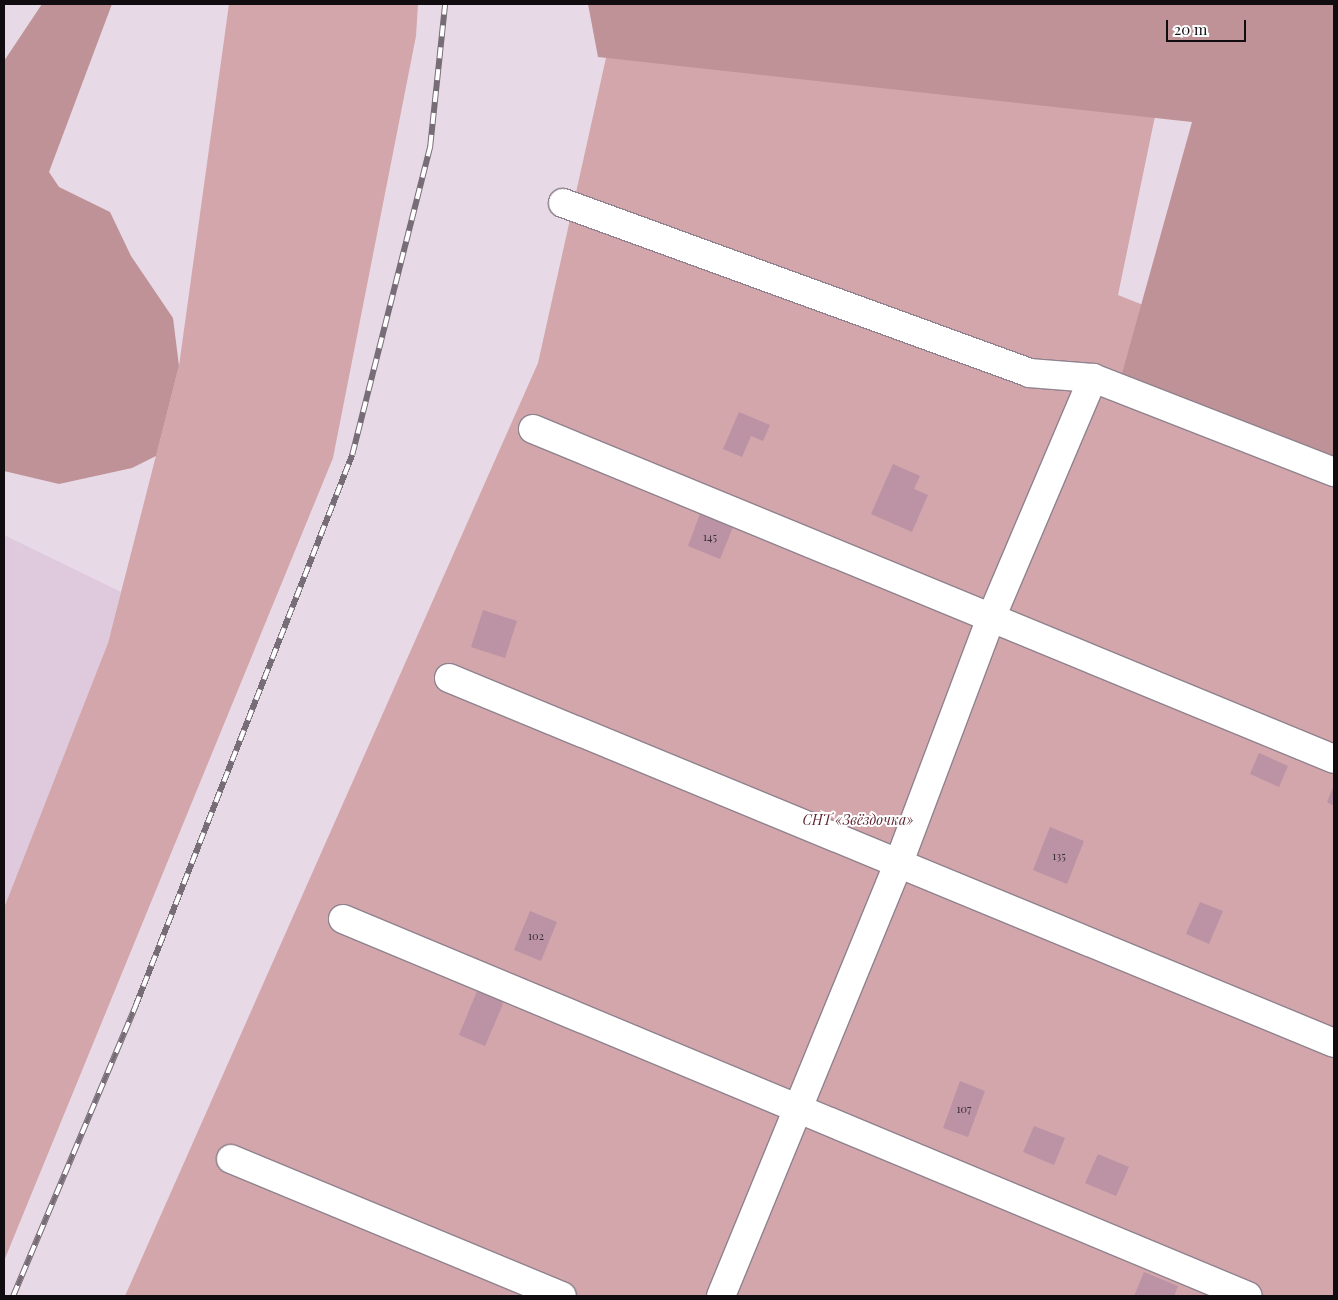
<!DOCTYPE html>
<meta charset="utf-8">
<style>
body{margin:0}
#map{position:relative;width:1338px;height:1300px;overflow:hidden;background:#e8d9e6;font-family:"Playfair Display",serif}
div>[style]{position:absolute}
.built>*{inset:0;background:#decadc}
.green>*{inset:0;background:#d2a6ab}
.forest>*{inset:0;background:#be9297}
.building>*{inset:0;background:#bb93a5}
.roads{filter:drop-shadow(1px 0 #8f828e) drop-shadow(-1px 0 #8f828e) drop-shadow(0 1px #8f828e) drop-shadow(0 -1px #8f828e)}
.minor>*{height:28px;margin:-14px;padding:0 14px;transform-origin:14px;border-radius:14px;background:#fff}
.rail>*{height:5.5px;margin-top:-2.75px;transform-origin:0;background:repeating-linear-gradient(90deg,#fff 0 11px,#776d76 0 22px);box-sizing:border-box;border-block:1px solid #776d76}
span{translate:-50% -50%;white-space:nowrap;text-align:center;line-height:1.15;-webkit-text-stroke:4px #fff;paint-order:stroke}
.number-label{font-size:11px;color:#3b2e35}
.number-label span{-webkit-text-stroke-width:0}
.park-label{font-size:14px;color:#5f2631;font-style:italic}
.frame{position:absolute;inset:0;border:5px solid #100c10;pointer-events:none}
.scale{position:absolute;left:1166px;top:20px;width:80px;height:22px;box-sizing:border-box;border:2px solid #100c10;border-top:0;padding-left:6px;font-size:15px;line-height:18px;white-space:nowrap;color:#100c10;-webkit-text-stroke:4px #fff;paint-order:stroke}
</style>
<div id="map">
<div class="built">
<div style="clip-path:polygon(4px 535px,121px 592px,108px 643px,4px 908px)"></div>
</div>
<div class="green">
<div style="clip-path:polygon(229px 4px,418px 4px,416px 36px,333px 458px,4px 1261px,4px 908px,108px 643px,179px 366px)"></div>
<div style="clip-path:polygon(618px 4px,1165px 68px,1118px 295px,1334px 381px,1334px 1296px,125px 1296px,538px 363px)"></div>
</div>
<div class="forest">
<div style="clip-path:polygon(42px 4px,112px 4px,49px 172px,59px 187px,110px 212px,131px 256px,173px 318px,179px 366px,156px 456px,132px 468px,59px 484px,4px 471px,4px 61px)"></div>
<div style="clip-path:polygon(588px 4px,1334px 4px,1334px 466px,1118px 388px,1192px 122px,598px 57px)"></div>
</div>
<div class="building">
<div style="clip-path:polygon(739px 412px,770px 425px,763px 441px,751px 436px,742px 457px,723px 449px)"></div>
<div style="clip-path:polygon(893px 464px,920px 476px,914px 489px,928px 495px,912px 532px,871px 514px)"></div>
<div style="clip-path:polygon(700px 514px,733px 527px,720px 559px,688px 546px)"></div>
<div style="clip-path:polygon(483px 610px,517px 621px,505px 658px,471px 647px)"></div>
<div style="clip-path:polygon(1259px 753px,1288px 766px,1279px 787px,1250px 774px)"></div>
<div style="clip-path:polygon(1334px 785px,1334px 806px,1327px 802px)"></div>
<div style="clip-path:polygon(1050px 827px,1084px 841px,1067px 884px,1033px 870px)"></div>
<div style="clip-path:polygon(1200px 902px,1223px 911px,1209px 944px,1186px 934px)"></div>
<div style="clip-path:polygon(530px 911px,557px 922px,541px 961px,514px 950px)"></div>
<div style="clip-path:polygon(494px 989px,503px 1004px,485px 1046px,459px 1035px,477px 991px)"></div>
<div style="clip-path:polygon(960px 1081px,985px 1091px,968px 1137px,943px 1128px)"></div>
<div style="clip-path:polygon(1034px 1126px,1065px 1138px,1054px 1165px,1023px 1152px)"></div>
<div style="clip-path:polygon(1098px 1154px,1129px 1167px,1116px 1196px,1085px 1183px)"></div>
<div style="clip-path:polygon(1144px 1272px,1178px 1286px,1174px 1296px,1134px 1296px)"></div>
</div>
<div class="roads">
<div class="minor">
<div style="left:563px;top:203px;width:496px;rotate:20deg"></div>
<div style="left:1029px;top:373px;width:64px;rotate:4.5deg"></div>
<div style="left:1093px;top:378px;width:259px;rotate:21.3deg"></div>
<div style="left:533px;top:429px;width:866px;rotate:22.39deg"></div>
<div style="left:449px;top:678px;width:957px;rotate:22.41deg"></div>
<div style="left:343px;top:919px;width:980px;rotate:22.62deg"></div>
<div style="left:231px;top:1159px;width:358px;rotate:22.5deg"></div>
<div style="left:721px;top:1296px;width:466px;rotate:-67.7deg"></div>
<div style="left:898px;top:865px;width:264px;rotate:-69.4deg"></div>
<div style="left:991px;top:618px;width:261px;rotate:-67deg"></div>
</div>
</div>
<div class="rail">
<div style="left:13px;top:1296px;width:314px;rotate:-67.1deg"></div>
<div style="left:135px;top:1007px;width:593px;rotate:-68.54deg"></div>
<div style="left:352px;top:455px;width:319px;rotate:-75.8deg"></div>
<div style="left:430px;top:146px;width:143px;rotate:-84deg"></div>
</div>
<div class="number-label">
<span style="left:710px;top:537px">145</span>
<span style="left:1059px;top:856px">135</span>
<span style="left:536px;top:936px">102</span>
<span style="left:964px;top:1109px">107</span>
</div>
<div class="park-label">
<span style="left:858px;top:820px">СНТ «Звёздочка»</span>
</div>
<div class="frame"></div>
<div class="scale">20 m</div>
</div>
